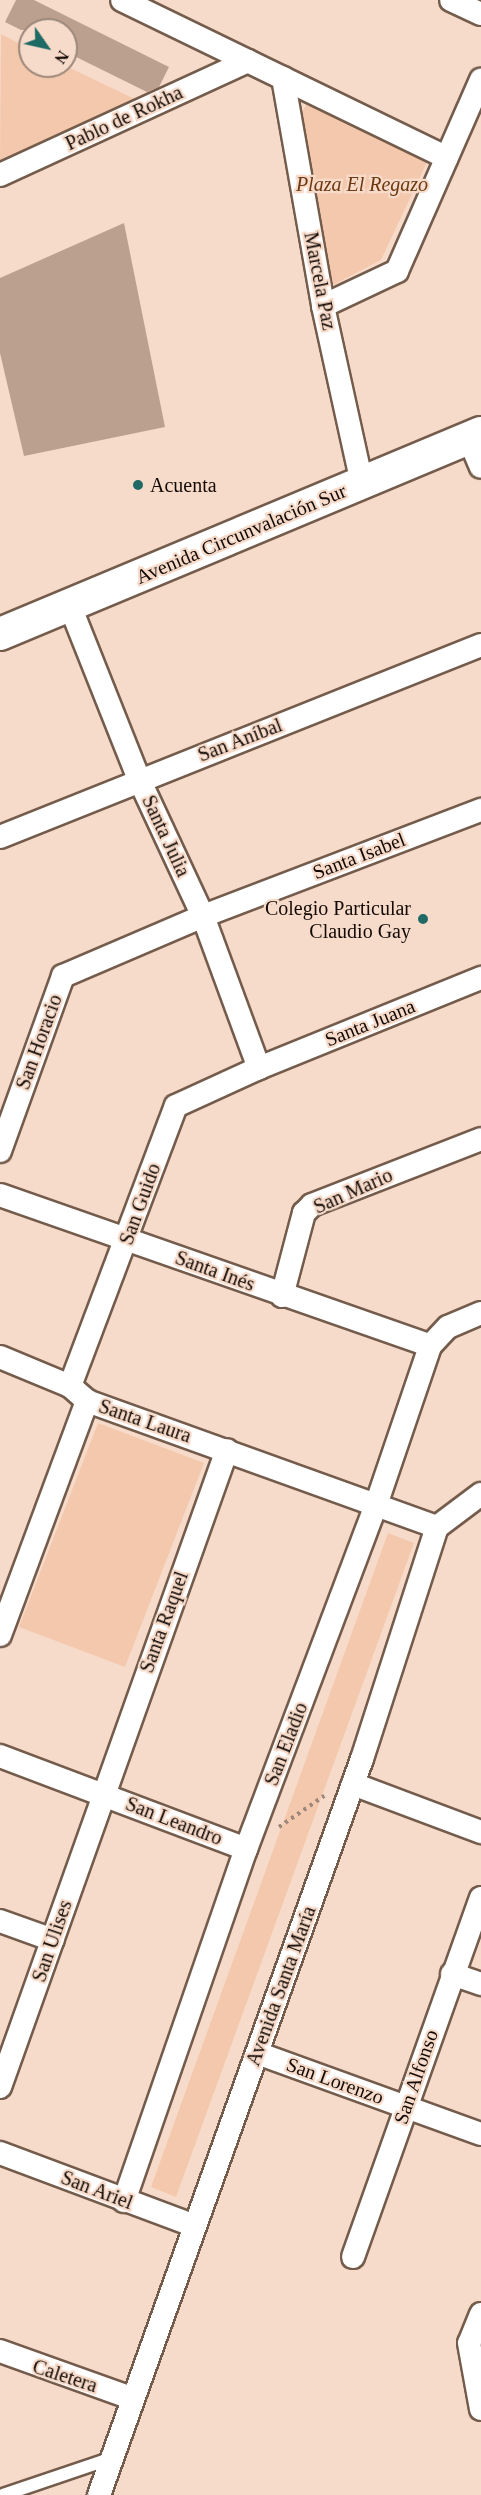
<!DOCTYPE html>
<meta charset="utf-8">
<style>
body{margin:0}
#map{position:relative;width:481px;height:2495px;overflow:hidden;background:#f7dbca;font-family:Georgia,serif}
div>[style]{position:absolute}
.green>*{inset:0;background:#f4c8ac}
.building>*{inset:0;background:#bba090}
.path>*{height:4px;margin-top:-2px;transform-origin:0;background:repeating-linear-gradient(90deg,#9c877b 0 3px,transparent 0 7.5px)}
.roads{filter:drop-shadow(2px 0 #745c4c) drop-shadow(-2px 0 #745c4c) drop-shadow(0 2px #745c4c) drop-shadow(0 -2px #745c4c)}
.service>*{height:12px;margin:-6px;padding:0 6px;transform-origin:6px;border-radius:6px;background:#fff}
.minor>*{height:22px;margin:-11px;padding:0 11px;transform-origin:11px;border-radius:11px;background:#fff}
.secondary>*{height:32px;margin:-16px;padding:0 16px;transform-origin:16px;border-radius:16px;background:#fff}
.dots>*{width:16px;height:16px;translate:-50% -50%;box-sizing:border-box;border:3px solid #f7dbca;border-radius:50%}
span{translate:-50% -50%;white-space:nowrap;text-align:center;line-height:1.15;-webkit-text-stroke:4.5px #f7dbca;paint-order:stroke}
.street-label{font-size:20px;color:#130a05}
.park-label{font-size:20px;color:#6d3910;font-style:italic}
.poi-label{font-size:20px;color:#130a05}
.left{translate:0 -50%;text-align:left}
.right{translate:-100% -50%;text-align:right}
.north{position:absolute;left:18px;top:18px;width:60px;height:60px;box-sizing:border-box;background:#f7dbca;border:2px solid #9c877b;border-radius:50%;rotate:124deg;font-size:16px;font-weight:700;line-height:24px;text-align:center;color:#130a05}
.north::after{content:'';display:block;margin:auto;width:21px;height:27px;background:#1f6a65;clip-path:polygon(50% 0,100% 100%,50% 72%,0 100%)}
</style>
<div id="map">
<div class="green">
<div style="clip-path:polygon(1px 34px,30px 49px,30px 66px,66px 66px,141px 102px,0 164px)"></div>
<div style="clip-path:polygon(307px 103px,428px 160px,381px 260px,329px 287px,299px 118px)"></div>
<div style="clip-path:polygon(98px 1423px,204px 1463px,125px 1667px,19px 1627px)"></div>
<div style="clip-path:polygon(388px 1533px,414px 1543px,176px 2197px,151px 2187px)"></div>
</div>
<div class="building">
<div style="clip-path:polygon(16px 0,34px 0,169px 67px,159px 87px,147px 92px,66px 52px,66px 30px,21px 30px,5px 22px)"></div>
<div style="clip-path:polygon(124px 223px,165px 427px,24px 456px,0 353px,0 278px)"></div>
</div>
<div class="path">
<div style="left:279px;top:1827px;width:55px;rotate:-34.6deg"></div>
</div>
<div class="roads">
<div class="service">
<div style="left:3px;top:2495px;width:115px;rotate:-18.7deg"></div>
</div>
<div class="minor">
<div style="left:122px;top:0;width:361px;rotate:25.9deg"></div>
<div style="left:451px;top:0;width:33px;rotate:25deg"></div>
<div style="left:283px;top:78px;width:231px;rotate:80deg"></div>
<div style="left:323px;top:306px;width:182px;rotate:77.6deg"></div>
<div style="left:0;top:175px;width:273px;rotate:-24.7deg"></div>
<div style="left:323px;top:306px;width:82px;rotate:-25.3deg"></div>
<div style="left:397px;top:271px;width:209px;rotate:-66.3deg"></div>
<div style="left:469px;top:439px;width:30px;rotate:67deg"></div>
<div style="left:70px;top:606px;width:186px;rotate:68.3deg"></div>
<div style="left:139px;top:779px;width:151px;rotate:65deg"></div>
<div style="left:203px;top:916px;width:162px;rotate:69.8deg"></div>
<div style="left:0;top:837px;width:518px;rotate:-21.76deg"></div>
<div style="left:0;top:1151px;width:186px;rotate:-70.2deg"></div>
<div style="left:63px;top:976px;width:152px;rotate:-23.2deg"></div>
<div style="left:203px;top:916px;width:298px;rotate:-20.9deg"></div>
<div style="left:0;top:1195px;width:456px;rotate:19.3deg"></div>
<div style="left:282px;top:1296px;width:86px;rotate:-75.2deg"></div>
<div style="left:304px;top:1213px;width:11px;rotate:-45deg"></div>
<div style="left:312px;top:1205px;width:181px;rotate:-21.3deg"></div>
<div style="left:0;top:1357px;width:76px;rotate:22.5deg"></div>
<div style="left:70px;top:1386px;width:23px;rotate:41deg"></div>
<div style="left:87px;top:1401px;width:372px;rotate:19.8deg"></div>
<div style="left:70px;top:1386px;width:299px;rotate:-69.3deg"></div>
<div style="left:176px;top:1106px;width:91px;rotate:-24.6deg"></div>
<div style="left:259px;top:1068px;width:240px;rotate:-22.1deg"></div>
<div style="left:0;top:1635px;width:250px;rotate:-69.6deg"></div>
<div style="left:0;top:1756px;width:263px;rotate:20.7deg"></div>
<div style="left:353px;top:1784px;width:137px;rotate:20.6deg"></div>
<div style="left:0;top:1921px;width:56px;rotate:19.7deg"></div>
<div style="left:452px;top:1974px;width:31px;rotate:19deg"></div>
<div style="left:257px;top:2053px;width:238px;rotate:19.9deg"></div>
<div style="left:0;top:2087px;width:676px;rotate:-70.39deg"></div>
<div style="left:0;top:2153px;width:208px;rotate:20.5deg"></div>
<div style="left:124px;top:2201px;width:373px;rotate:-70.9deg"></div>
<div style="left:246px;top:1849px;width:368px;rotate:-69.3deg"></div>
<div style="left:376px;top:1505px;width:168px;rotate:-71.2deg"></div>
<div style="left:430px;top:1346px;width:26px;rotate:-47deg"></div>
<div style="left:448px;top:1327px;width:36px;rotate:-23deg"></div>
<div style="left:353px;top:2257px;width:381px;rotate:-70.4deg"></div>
<div style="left:481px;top:2314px;width:31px;rotate:112deg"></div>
<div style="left:469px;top:2343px;width:67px;rotate:79.7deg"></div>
<div style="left:0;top:2351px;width:139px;rotate:19.7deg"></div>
<div style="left:99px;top:2495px;width:782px;rotate:-70.34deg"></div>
<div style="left:362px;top:1759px;width:244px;rotate:-72.1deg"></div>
<div style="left:437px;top:1527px;width:55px;rotate:-36.9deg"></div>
</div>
<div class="secondary">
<div style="left:0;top:634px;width:521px;rotate:-22.68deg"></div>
</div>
</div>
<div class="dots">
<div style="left:138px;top:485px;background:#1f6a65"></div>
<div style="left:423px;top:919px;background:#1f6a65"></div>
</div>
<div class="street-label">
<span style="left:124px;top:118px;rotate:-25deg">Pablo de Rokha</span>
<span style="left:320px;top:281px;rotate:79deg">Marcela Paz</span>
<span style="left:241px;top:534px;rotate:-23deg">Avenida Circunvalación Sur</span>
<span style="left:240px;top:740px;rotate:-21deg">San Aníbal</span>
<span style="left:166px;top:836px;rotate:65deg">Santa Julia</span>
<span style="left:359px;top:856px;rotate:-21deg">Santa Isabel</span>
<span style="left:370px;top:1023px;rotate:-22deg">Santa Juana</span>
<span style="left:39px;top:1042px;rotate:-70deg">San Horacio</span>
<span style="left:353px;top:1191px;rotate:-24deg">San Mario</span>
<span style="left:140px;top:1204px;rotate:-70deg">San Guido</span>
<span style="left:215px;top:1271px;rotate:20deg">Santa Inés</span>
<span style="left:145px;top:1421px;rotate:19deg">Santa Laura</span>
<span style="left:164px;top:1622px;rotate:-70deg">Santa Raquel</span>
<span style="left:286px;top:1744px;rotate:-69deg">San Eladio</span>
<span style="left:174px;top:1821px;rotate:21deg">San Leandro</span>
<span style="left:52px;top:1941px;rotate:-71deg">San Ulises</span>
<span style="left:281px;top:1986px;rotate:-70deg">Avenida Santa María</span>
<span style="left:416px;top:2077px;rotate:-71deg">San Alfonso</span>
<span style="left:335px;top:2081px;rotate:20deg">San Lorenzo</span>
<span style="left:97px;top:2190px;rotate:21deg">San Ariel</span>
<span style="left:65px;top:2376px;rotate:18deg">Caletera</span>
</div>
<div class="park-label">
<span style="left:362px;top:184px">Plaza El Regazo</span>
</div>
<div class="poi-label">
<span class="left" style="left:150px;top:485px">Acuenta</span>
<span class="right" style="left:411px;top:920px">Colegio Particular<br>Claudio Gay</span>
</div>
<div class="north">N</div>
</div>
